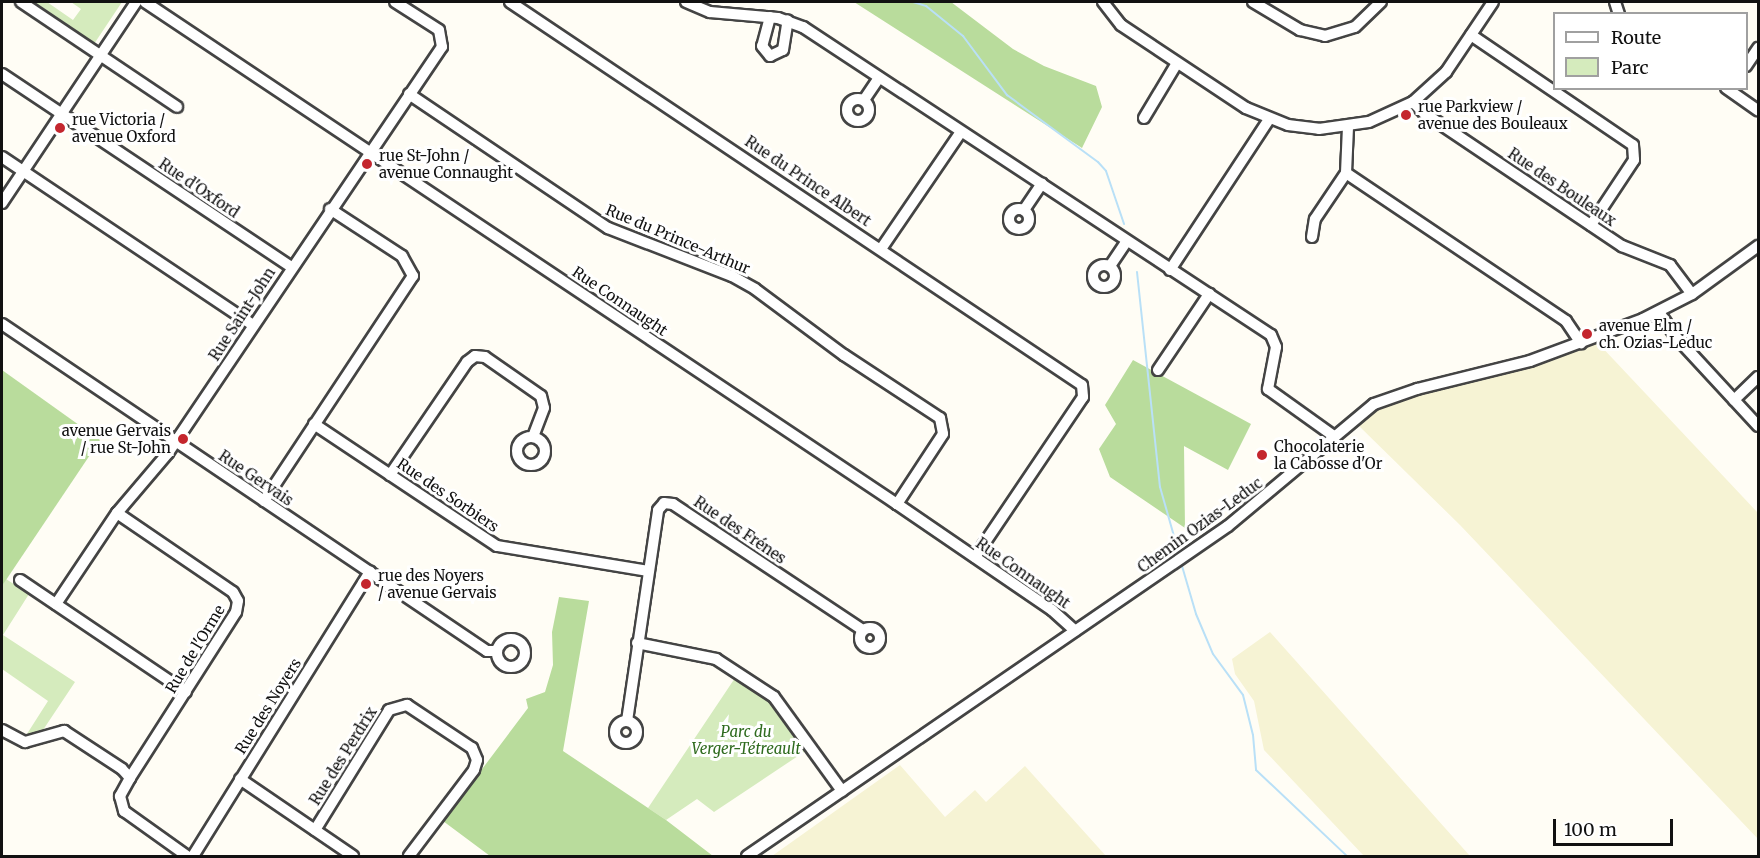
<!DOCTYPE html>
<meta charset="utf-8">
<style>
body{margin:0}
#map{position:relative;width:1760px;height:858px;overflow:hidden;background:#fffdf5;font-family:Merriweather,serif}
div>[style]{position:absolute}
.farmland>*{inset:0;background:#f6f3d4}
.green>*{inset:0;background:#d5ebbd}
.forest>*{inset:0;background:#b9dc9c}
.stream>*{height:2px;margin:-1px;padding:0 1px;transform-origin:1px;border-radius:1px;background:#b9e0f7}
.roads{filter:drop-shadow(2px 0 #444) drop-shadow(-2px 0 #444) drop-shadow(0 2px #444) drop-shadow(0 -2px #444)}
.minor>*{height:10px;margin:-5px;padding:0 5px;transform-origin:5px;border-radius:5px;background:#fff}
.minor>.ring{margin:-5px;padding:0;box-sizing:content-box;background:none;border:10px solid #fff;border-radius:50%}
.dots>*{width:16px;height:16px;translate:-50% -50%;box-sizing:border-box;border:3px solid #fff;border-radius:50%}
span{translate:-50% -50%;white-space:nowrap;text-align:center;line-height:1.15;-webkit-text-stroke:6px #fff;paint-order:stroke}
.poi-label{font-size:15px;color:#111}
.left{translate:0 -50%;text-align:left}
.right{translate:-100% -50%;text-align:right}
.street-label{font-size:15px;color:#111}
.park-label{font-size:15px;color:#2f6b1f;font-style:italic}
.frame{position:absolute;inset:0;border:3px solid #111;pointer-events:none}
.legend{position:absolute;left:1553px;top:12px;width:195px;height:78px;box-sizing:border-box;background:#fff;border:2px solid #a0a0a0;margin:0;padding:8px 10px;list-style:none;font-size:18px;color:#111}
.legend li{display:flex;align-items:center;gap:12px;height:30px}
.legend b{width:30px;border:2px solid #a0a0a0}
.scale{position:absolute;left:1553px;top:819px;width:120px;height:27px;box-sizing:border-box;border:3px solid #111;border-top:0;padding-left:8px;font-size:18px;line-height:21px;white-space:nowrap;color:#111;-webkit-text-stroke:4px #fff;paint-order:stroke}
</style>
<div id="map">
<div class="farmland">
<div style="clip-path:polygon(1598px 343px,1758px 513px,1758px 839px,1460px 525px,1359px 426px,1374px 412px,1405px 399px,1531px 368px)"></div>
<div style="clip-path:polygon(1270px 632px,1470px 856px,1364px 856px,1264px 750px,1254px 701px,1235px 674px,1232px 659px)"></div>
<div style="clip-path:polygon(900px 765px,945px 817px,975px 790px,986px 802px,1025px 766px,1106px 856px,772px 856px)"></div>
</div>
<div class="green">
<div style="clip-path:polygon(30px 2px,47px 2px,73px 20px,81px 9px,71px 2px,122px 2px,94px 44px)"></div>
<div style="clip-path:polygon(6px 579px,29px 594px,3px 635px,75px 682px,43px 730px,32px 736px,25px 737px,48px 701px,2px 669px,2px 586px)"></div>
<div style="clip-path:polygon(735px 678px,774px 704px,807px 750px,714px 812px,697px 799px,666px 820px,648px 808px)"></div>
</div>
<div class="forest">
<div style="clip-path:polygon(854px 2px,951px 2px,1013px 49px,1044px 66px,1096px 86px,1102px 107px,1082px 148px)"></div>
<div style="clip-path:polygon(1133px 360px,1251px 424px,1228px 470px,1184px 446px,1185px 528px,1110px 477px,1099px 449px,1116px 424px,1105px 405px)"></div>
<div style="clip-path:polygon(2px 370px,100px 440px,2px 586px)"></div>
<div style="clip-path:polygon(559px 597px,589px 601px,563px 751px,666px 820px,713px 856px,490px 856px,443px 821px,528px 708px,526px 699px,545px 692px,553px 665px,552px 632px)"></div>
</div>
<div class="stream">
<div style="left:913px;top:2px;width:14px;rotate:17deg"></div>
<div style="left:926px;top:6px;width:48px;rotate:39deg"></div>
<div style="left:963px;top:36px;width:74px;rotate:53.3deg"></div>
<div style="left:1007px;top:95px;width:113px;rotate:36.4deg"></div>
<div style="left:1098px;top:162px;width:12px;rotate:48deg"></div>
<div style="left:1106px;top:171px;width:56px;rotate:71.2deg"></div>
<div style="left:1137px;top:272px;width:216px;rotate:83.9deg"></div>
<div style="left:1160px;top:487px;width:66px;rotate:74.1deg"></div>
<div style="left:1182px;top:566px;width:50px;rotate:73.7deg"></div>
<div style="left:1196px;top:614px;width:43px;rotate:67deg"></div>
<div style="left:1213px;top:654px;width:51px;rotate:53.8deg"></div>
<div style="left:1243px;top:695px;width:41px;rotate:76deg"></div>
<div style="left:1253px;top:735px;width:35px;rotate:85deg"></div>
<div style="left:1256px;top:770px;width:125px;rotate:43.4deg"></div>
</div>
<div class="roads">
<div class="minor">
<div style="left:21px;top:2px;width:188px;rotate:33.9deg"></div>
<div style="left:145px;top:2px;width:904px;rotate:33.73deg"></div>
<div style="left:897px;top:504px;width:188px;rotate:34.4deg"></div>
<div style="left:1052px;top:610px;width:31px;rotate:42deg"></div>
<div style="left:510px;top:2px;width:688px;rotate:33.81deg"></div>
<div style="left:1082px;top:385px;width:12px;rotate:85deg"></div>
<div style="left:1083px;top:397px;width:193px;rotate:124deg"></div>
<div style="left:686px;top:2px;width:26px;rotate:23deg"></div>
<div style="left:710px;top:12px;width:68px;rotate:5deg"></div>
<div style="left:778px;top:18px;width:27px;rotate:20deg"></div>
<div style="left:803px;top:27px;width:560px;rotate:33.35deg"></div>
<div style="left:1271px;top:335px;width:13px;rotate:67deg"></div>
<div style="left:1276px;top:347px;width:43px;rotate:100.8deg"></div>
<div style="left:1268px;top:389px;width:82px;rotate:35.6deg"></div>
<div style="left:1103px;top:2px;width:29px;rotate:52deg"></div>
<div style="left:1121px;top:25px;width:150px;rotate:33.6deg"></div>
<div style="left:1246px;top:108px;width:45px;rotate:22deg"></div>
<div style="left:1288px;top:125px;width:31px;rotate:7deg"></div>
<div style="left:1319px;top:129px;width:50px;rotate:-8deg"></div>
<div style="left:1369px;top:122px;width:48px;rotate:-24.4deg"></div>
<div style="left:1413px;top:102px;width:45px;rotate:-42.3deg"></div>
<div style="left:1446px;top:72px;width:84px;rotate:-56.1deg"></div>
<div style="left:1253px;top:2px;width:55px;rotate:30.8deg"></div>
<div style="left:1300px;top:30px;width:26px;rotate:13deg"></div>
<div style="left:1325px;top:36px;width:31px;rotate:-17deg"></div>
<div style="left:1355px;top:27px;width:36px;rotate:-44deg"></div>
<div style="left:1615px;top:2px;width:13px;rotate:72deg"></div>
<div style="left:770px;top:17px;width:30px;rotate:105deg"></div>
<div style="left:762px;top:46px;width:13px;rotate:51deg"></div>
<div style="left:770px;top:56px;width:14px;rotate:-25deg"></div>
<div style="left:783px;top:50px;width:30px;rotate:-81deg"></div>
<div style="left:1471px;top:35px;width:196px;rotate:34.2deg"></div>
<div style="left:1633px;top:145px;width:15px;rotate:86deg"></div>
<div style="left:1634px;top:160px;width:78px;rotate:123.5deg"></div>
<div style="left:1746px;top:66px;width:22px;rotate:-56deg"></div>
<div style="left:2px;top:74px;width:348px;rotate:33.7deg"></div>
<div style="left:1726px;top:88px;width:39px;rotate:35deg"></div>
<div style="left:409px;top:94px;width:240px;rotate:34deg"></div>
<div style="left:608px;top:228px;width:133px;rotate:21.2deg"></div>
<div style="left:732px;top:276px;width:26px;rotate:29deg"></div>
<div style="left:755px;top:289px;width:111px;rotate:36.6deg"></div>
<div style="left:844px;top:355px;width:115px;rotate:33.3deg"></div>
<div style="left:940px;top:418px;width:16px;rotate:79deg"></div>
<div style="left:943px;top:434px;width:84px;rotate:123.3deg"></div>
<div class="ring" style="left:847px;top:99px;width:12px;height:12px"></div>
<div style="left:864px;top:100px;width:27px;rotate:-56deg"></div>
<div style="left:1413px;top:102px;width:16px;rotate:45deg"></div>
<div style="left:1424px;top:113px;width:239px;rotate:33.9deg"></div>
<div style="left:1622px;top:246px;width:52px;rotate:21.6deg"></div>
<div style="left:1670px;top:265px;width:36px;rotate:53deg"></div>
<div style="left:1144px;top:118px;width:64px;rotate:-59deg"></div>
<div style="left:2px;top:157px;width:302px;rotate:33.8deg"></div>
<div style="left:1346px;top:173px;width:265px;rotate:33.9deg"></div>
<div style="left:1566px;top:321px;width:27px;rotate:56deg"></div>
<div style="left:2px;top:203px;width:242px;rotate:-56.3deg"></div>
<div class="ring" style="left:1009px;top:209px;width:10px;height:10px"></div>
<div style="left:1024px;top:210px;width:32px;rotate:-56deg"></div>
<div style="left:1312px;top:237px;width:18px;rotate:-81deg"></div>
<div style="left:1315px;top:219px;width:55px;rotate:-56deg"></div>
<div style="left:1346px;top:173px;width:46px;rotate:-87.5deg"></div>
<div style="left:881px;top:249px;width:140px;rotate:-55.7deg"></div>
<div class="ring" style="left:1093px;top:265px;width:12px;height:12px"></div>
<div style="left:1110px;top:266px;width:30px;rotate:-56deg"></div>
<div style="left:1170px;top:270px;width:181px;rotate:-56.7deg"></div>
<div style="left:1659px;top:312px;width:30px;rotate:56deg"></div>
<div style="left:1676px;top:337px;width:121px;rotate:47.3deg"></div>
<div style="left:2px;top:324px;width:585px;rotate:33.99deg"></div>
<div style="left:487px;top:651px;width:9px"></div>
<div style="left:1158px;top:370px;width:92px;rotate:-56.1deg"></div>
<div style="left:1734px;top:400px;width:33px;rotate:-44deg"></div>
<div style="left:314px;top:424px;width:220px;rotate:33.7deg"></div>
<div style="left:497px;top:546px;width:153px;rotate:9.4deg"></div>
<div class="ring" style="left:517px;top:437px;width:18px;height:18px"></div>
<div style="left:390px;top:475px;width:137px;rotate:-55.7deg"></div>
<div style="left:467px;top:362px;width:10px;rotate:-37deg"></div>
<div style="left:475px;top:356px;width:10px;rotate:6deg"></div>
<div style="left:485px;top:357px;width:68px;rotate:34.9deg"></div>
<div style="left:541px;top:396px;width:12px;rotate:76deg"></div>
<div style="left:544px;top:408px;width:31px;rotate:111deg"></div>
<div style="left:264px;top:501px;width:270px;rotate:-56.5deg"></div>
<div style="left:413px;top:276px;width:23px;rotate:-119deg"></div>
<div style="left:402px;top:256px;width:86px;rotate:-146.9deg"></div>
<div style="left:117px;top:513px;width:140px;rotate:34.3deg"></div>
<div style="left:233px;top:592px;width:10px;rotate:61deg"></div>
<div style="left:238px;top:601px;width:11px;rotate:100deg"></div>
<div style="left:236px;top:612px;width:197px;rotate:122.6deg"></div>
<div style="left:20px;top:580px;width:200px;rotate:34deg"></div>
<div style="left:56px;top:604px;width:110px;rotate:-56.2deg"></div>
<div style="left:117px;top:513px;width:79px;rotate:-49.6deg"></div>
<div style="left:168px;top:453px;width:490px;rotate:-56deg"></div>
<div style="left:442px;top:47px;width:17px;rotate:-100deg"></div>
<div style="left:439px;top:30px;width:52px;rotate:-147.5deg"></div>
<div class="ring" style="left:860px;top:628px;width:10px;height:10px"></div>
<div class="ring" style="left:497px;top:639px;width:18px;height:18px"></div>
<div style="left:637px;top:643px;width:81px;rotate:11.4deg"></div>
<div style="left:716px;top:659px;width:69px;rotate:33.2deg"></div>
<div style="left:774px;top:697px;width:116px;rotate:54.1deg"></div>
<div class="ring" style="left:615px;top:721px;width:12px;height:12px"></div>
<div style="left:627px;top:721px;width:213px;rotate:-81.6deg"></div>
<div style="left:658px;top:510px;width:9px;rotate:-49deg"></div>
<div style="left:664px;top:503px;width:9px;rotate:6deg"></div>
<div style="left:673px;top:504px;width:228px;rotate:33.6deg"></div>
<div style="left:2px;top:730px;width:26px;rotate:28deg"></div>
<div style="left:25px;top:742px;width:41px;rotate:-15.8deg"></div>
<div style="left:64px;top:731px;width:69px;rotate:33.2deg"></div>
<div style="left:122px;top:769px;width:12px;rotate:48deg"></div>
<div style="left:130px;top:778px;width:21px;rotate:119deg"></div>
<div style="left:120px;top:796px;width:16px;rotate:75deg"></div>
<div style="left:124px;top:811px;width:77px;rotate:35.5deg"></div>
<div style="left:240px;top:779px;width:137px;rotate:34.3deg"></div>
<div style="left:315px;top:830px;width:141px;rotate:-58.3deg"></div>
<div style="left:389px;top:710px;width:19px;rotate:-16deg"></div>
<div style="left:407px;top:705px;width:78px;rotate:33.5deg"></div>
<div style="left:472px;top:748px;width:13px;rotate:67deg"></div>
<div style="left:477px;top:760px;width:10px;rotate:107deg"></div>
<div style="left:474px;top:770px;width:108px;rotate:127.1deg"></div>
<div style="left:193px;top:856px;width:335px;rotate:-58.1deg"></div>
<div style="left:747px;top:856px;width:583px;rotate:-34.45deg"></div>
<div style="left:1228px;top:526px;width:190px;rotate:-39.9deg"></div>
<div style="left:1374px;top:404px;width:46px;rotate:-19.2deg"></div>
<div style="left:1417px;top:389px;width:116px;rotate:-13.9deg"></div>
<div style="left:1530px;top:361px;width:121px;rotate:-20.4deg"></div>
<div style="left:1643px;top:319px;width:55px;rotate:-27deg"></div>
<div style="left:1692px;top:294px;width:82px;rotate:-36deg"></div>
</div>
</div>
<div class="dots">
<div style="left:1406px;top:115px;background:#c4262e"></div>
<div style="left:60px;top:128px;background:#c4262e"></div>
<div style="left:367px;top:164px;background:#c4262e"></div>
<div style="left:1587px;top:334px;background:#c4262e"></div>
<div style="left:183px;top:439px;background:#c4262e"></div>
<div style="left:1262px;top:455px;background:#c4262e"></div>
<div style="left:366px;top:584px;background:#c4262e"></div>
</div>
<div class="poi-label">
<span class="left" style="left:1418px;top:115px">rue Parkview /<br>avenue des Bouleaux</span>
<span class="left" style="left:72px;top:128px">rue Victoria /<br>avenue Oxford</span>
<span class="left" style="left:379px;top:164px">rue St-John /<br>avenue Connaught</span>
<span class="left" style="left:1599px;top:334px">avenue Elm /<br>ch. Ozias-Leduc</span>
<span class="right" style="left:171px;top:439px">avenue Gervais<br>/ rue St-John</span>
<span class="left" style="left:1274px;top:455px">Chocolaterie<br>la Cabosse d'Or</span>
<span class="left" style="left:378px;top:584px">rue des Noyers<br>/ avenue Gervais</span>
</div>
<div class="street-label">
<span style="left:808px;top:181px;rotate:34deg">Rue du Prince Albert</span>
<span style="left:1562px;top:187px;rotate:34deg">Rue des Bouleaux</span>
<span style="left:199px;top:188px;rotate:34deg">Rue d'Oxford</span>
<span style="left:678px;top:239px;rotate:23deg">Rue du Prince-Arthur</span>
<span style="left:620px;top:301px;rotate:34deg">Rue Connaught</span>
<span style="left:242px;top:314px;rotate:-57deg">Rue Saint-John</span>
<span style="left:256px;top:478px;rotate:34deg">Rue Gervais</span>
<span style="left:448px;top:495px;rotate:34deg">Rue des Sorbiers</span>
<span style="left:1200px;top:525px;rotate:-36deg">Chemin Ozias-Leduc</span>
<span style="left:740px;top:530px;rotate:34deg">Rue des Frénes</span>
<span style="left:1023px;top:573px;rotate:35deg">Rue Connaught</span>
<span style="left:195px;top:649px;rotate:-59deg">Rue de l'Orme</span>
<span style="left:268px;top:706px;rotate:-58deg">Rue des Noyers</span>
<span style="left:343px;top:756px;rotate:-58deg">Rue des Perdrix</span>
</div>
<div class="park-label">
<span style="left:746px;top:740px">Parc du<br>Verger-Tétreault</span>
</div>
<div class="frame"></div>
<ul class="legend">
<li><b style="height:8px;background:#fff"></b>Route</li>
<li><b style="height:16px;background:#d5ebbd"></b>Parc</li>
</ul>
<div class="scale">100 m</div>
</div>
